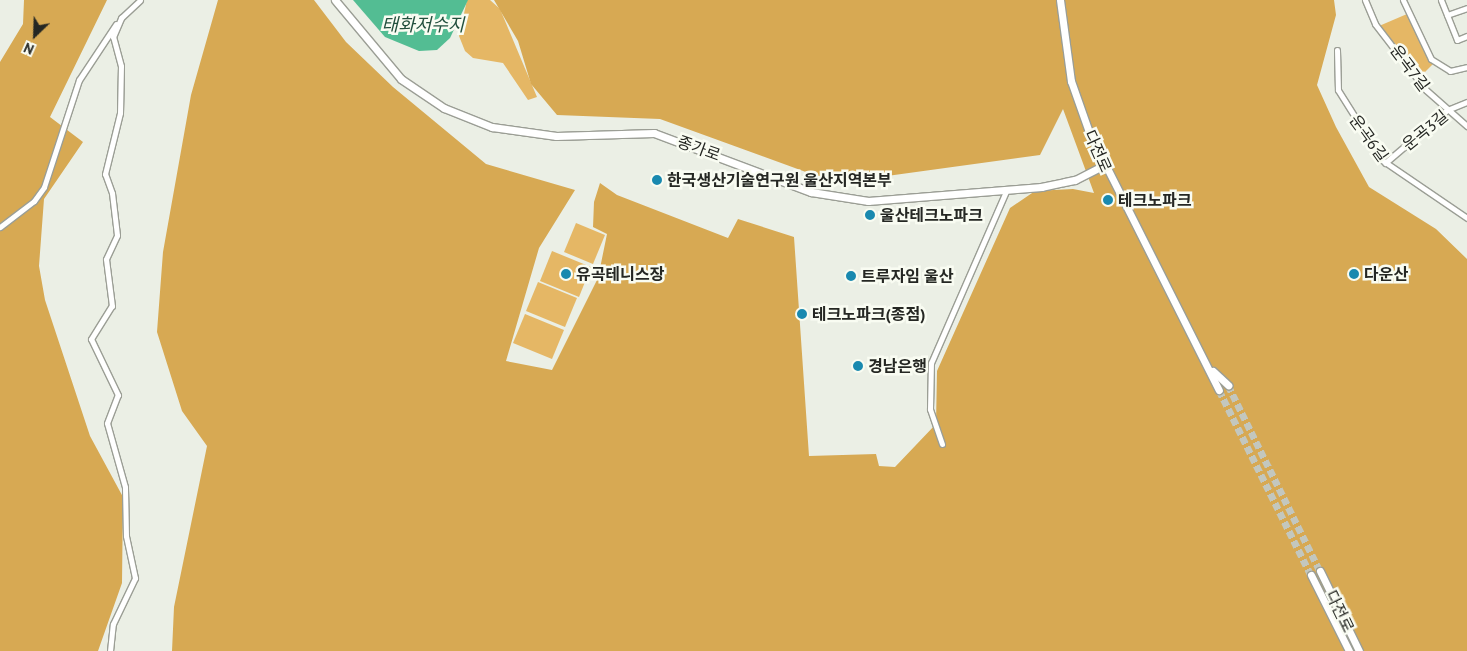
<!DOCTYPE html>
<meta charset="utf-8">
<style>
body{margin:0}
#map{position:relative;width:1467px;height:651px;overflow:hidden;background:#ebefe5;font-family:"PT Sans","Noto Sans KR",sans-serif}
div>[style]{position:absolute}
.green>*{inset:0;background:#e5b765}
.forest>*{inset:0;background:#d7a953}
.water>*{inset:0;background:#53bd93}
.secondary-tunnel>*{height:7px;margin-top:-3.5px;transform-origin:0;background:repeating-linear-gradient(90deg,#c3c7be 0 7px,transparent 0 10.5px)}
.roads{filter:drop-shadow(1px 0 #9b9e95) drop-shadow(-1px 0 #9b9e95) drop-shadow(0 1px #9b9e95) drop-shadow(0 -1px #9b9e95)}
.minor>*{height:5px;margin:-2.5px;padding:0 2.5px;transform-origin:2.5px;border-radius:2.5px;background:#fff}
.secondary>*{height:7px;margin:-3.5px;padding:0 3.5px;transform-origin:3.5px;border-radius:3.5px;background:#fff}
.dots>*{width:14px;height:14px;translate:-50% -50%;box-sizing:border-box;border:2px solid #f9fcf2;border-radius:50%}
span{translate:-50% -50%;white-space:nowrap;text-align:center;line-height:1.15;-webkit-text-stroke:5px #f9fcf2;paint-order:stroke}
.street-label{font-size:16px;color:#252723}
.poi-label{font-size:16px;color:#252723;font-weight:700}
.left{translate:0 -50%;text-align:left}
.water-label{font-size:18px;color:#23503e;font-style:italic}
.north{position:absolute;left:10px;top:10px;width:50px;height:50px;-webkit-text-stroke:4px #f9fcf2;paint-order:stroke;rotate:204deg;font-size:14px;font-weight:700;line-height:20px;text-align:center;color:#252723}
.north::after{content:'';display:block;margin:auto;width:18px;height:22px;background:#252723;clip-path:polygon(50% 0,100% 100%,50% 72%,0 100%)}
</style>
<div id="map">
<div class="green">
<div style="clip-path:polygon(467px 0,490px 0,500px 9px,537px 97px,528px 100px,503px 63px,473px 58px,465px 51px,459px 36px)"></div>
<div style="clip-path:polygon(1407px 14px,1434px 63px,1419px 78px,1379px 26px)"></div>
<div style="clip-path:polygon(576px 223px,605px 235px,593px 264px,564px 252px)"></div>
<div style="clip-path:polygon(552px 251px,591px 267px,579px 297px,540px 281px)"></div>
<div style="clip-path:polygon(538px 282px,577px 298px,565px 327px,526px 311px)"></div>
<div style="clip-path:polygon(525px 314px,564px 330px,552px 359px,513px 343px)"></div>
</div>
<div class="forest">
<div style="clip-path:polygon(24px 0,107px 0,50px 117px,83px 142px,44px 199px,39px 266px,45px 300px,90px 436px,123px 497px,122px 583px,98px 651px,0 651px,0 62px,23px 24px)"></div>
<div style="clip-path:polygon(218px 0,314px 0,346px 42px,393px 87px,486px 164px,575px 190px,539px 248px,506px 361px,552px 370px,598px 278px,607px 234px,593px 227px,594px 202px,600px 183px,617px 195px,728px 238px,738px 219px,794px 237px,809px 456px,876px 454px,879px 466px,895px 467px,936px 424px,937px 371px,1010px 208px,1035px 191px,1073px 189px,1094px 193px,1063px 109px,1040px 155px,836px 183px,660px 119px,557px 115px,531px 84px,518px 41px,494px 0,1334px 0,1336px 15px,1317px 85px,1336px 127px,1369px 187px,1436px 229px,1467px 259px,1467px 651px,172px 651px,174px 607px,207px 446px,182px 411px,157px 332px,163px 252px,191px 95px)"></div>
</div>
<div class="water">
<div style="clip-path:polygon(353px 0,468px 0,450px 38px,437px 50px,419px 51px,385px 37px)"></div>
</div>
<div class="secondary-tunnel">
<div style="left:1228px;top:385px;width:208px;rotate:63.7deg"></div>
<div style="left:1219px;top:390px;width:207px;rotate:63.6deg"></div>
</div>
<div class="roads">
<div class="minor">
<div style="left:1365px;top:0;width:26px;rotate:67deg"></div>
<div style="left:1375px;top:24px;width:83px;rotate:52.3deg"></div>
<div style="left:1426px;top:90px;width:55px;rotate:41.3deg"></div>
<div style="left:1403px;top:0;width:65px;rotate:64.6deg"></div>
<div style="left:1431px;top:59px;width:22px;rotate:32deg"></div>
<div style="left:1450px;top:71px;width:17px;rotate:-13deg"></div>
<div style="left:1441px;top:0;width:43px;rotate:68.2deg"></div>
<div style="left:1457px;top:40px;width:11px;rotate:-22deg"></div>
<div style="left:1447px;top:15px;width:21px;rotate:-19deg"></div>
<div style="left:1337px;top:50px;width:40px;rotate:88.6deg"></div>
<div style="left:1338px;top:90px;width:83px;rotate:57.8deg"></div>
<div style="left:1382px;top:160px;width:103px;rotate:34.3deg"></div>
<div style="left:1385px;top:163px;width:82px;rotate:-40.5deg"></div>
<div style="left:1447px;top:110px;width:22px;rotate:-22deg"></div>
<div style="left:0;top:227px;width:43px;rotate:-37.4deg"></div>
<div style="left:34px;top:201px;width:17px;rotate:-54deg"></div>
<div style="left:44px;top:187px;width:113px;rotate:-71.9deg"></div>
<div style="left:79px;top:80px;width:67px;rotate:-56.5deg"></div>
<div style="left:942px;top:444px;width:37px;rotate:-109deg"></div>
<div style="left:930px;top:409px;width:46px;rotate:-88.8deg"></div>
<div style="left:931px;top:363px;width:188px;rotate:-66.4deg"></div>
<div style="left:110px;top:651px;width:27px;rotate:-84deg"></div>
<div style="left:113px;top:624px;width:51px;rotate:-64.4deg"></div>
<div style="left:135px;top:578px;width:43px;rotate:-102.1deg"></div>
<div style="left:126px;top:536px;width:49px;rotate:-91.2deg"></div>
<div style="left:125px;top:487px;width:66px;rotate:-105.7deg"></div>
<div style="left:107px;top:423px;width:30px;rotate:-69deg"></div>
<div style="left:118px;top:395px;width:62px;rotate:-115.7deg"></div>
<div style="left:91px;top:339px;width:39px;rotate:-58deg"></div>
<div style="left:112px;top:306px;width:47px;rotate:-97.3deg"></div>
<div style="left:106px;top:259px;width:26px;rotate:-65deg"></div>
<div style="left:117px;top:235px;width:42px;rotate:-96.8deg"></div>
<div style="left:112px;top:193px;width:20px;rotate:-110deg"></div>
<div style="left:105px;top:174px;width:63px;rotate:-76.2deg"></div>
<div style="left:120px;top:113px;width:47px;rotate:-88.8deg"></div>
<div style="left:121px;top:66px;width:30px;rotate:-105deg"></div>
<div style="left:113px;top:37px;width:21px;rotate:-67deg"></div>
<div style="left:121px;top:18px;width:26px;rotate:-43deg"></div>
</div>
<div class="secondary">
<div style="left:335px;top:0;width:103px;rotate:50.1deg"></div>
<div style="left:401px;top:79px;width:52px;rotate:34deg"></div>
<div style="left:444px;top:108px;width:52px;rotate:21.6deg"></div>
<div style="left:492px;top:127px;width:65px;rotate:8deg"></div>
<div style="left:556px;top:136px;width:98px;rotate:-1.8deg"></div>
<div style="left:654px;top:133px;width:168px;rotate:20.6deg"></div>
<div style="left:811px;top:192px;width:58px;rotate:9deg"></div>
<div style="left:868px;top:201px;width:174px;rotate:-4.6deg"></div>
<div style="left:1041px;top:187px;width:35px;rotate:-12deg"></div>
<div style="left:1075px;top:180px;width:31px;rotate:-27deg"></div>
<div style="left:1060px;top:0;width:82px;rotate:82.3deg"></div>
<div style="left:1071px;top:81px;width:54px;rotate:70.6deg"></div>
<div style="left:1089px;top:132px;width:289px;rotate:63.3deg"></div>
<div style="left:1213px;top:371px;width:21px;rotate:43deg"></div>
<div style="left:1320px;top:571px;width:89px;rotate:64deg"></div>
<div style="left:1311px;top:575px;width:85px;rotate:63.4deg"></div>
</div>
</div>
<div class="dots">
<div style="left:657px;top:180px;background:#1989af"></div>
<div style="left:1108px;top:200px;background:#1989af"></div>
<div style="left:870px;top:215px;background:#1989af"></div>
<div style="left:566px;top:274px;background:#1989af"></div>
<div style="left:1354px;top:274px;background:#1989af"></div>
<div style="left:851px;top:276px;background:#1989af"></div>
<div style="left:802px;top:314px;background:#1989af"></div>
<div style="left:858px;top:366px;background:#1989af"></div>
</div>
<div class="street-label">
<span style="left:1410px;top:68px;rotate:53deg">운곡7길</span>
<span style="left:1425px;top:130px;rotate:-39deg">운곡3길</span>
<span style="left:1369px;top:138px;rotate:54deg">운곡6길</span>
<span style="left:699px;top:148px;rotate:20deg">종가로</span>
<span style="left:1098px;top:151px;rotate:66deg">다전로</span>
<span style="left:1340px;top:611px;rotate:64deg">다전로</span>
</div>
<div class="poi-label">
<span class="left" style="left:667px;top:180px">한국생산기술연구원 울산지역본부</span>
<span class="left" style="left:1118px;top:200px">테크노파크</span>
<span class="left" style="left:880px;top:215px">울산테크노파크</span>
<span class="left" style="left:576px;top:274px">유곡테니스장</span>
<span class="left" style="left:1364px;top:274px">다운산</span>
<span class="left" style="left:861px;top:276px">트루자임 울산</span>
<span class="left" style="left:812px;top:314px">테크노파크(종점)</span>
<span class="left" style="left:868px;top:366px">경남은행</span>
</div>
<div class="water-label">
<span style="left:423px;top:25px">태화저수지</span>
</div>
<div class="north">N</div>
</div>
